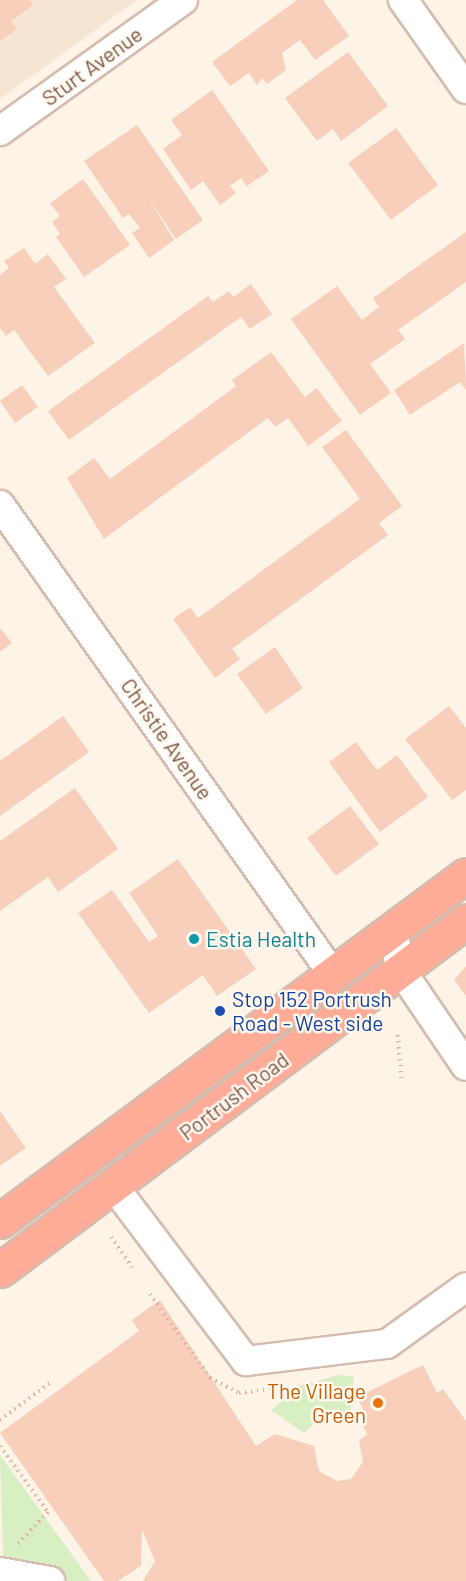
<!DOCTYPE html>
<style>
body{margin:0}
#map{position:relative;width:466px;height:1581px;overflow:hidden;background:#fef3e7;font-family:Barlow,sans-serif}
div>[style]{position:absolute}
.residential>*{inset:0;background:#f7e5d4}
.green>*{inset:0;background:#d8eec3}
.building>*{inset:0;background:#f7cfbb}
.path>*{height:4px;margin-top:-2px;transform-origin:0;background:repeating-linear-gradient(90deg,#ddb19e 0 1.5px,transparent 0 6px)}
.roads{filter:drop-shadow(2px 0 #d5bcae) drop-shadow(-2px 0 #d5bcae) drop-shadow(0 2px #d5bcae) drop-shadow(0 -2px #d5bcae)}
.minor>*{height:28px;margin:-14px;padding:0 14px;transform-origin:14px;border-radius:14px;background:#fff}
.highway>*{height:33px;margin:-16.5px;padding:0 16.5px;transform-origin:16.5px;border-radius:16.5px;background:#feab98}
.dots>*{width:16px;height:16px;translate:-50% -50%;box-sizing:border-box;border:3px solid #fff8ef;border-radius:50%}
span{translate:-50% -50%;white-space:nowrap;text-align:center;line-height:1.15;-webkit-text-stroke:5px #fff8ef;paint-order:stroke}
.street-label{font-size:21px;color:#7c5648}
.culture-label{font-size:21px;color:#0d838f}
.left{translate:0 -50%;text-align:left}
.transit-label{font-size:21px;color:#164399}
.food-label{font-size:21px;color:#c56008}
.right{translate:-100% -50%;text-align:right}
</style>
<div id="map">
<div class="residential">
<div style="clip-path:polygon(0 0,137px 0,0 99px)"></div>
</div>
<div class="green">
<div style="clip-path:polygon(338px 1375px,354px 1377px,350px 1415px,320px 1418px,304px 1433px,271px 1410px,299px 1386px)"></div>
<div style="clip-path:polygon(0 1455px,91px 1581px,4px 1581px)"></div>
</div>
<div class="building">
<div style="clip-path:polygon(0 0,30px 0,33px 5px,11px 21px,17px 29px,0 41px)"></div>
<div style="clip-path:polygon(297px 0,323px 0,349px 36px,315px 60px,300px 40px,282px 53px,286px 70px,267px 84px,262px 78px,257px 85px,249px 73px,230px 86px,212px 62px)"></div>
<div style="clip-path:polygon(348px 52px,388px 106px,341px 141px,333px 129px,317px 141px,285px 98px)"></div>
<div style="clip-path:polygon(212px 90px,269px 171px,247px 186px,241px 178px,230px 186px,236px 193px,220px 205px,203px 181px,191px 190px,163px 149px,182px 135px,171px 120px)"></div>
<div style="clip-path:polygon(137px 125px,203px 220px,176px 239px,148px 198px,174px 240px,149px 258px,132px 233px,140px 228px,129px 214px,123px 218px,84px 161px)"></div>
<div style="clip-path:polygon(396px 128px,438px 185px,391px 220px,348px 163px)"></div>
<div style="clip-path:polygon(83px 179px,130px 245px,84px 277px,56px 237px,60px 234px,52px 222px,60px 216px,50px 203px)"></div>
<div style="clip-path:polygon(466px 232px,466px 282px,398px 330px,405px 339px,370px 364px,391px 393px,360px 415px,291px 319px,337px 286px,362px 320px,379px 307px,373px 298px)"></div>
<div style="clip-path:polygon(24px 248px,35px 264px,48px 254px,66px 279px,54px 287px,95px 343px,48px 376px,14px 330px,6px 336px,0 328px,0 275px,9px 268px,4px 261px)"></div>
<div style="clip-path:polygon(251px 284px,272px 314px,250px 329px,241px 317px,69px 440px,48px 411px,208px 296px,213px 302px,229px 291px,233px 297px)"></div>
<div style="clip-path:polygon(464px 343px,466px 390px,460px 382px,410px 415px,394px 390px)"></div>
<div style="clip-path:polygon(271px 352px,305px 397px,317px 388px,342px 421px,308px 446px,288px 418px,275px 427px,268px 418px,104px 539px,67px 478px,94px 458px,110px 479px,236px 386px,232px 380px)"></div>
<div style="clip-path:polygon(22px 385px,38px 407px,15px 423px,0 401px)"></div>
<div style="clip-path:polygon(346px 430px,402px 506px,379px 523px,388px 535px,232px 649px,240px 659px,215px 678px,173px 619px,190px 607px,198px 618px,360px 499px,322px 447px)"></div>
<div style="clip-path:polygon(0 628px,12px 643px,0 652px)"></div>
<div style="clip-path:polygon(275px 647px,303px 688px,266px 714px,237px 674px)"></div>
<div style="clip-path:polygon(449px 706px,466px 728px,466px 790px,452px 800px,405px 739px)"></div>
<div style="clip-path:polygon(63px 716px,89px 752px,0 816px,0 761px)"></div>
<div style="clip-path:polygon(356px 742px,377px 770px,397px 755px,428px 797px,380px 832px,329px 762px)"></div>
<div style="clip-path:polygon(75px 788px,118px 849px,58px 892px,48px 877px,0 911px,0 841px)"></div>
<div style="clip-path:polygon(350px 806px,379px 844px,336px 876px,307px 838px)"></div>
<div style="clip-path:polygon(178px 859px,256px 969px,217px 996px,203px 975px,149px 1013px,78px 913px,112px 890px,149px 942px,158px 936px,129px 893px)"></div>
<div style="clip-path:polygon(466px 966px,466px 996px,454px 980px)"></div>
<div style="clip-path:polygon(0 1111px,26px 1148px,0 1166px)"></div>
<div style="clip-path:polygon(160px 1300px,256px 1446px,275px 1434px,314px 1446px,319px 1471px,337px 1481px,351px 1479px,363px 1462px,359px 1441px,367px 1434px,361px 1421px,367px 1418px,357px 1397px,423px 1365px,437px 1393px,443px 1389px,466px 1421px,466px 1581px,143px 1581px,155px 1561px,142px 1530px,141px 1566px,118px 1581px,104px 1581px,0 1433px,139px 1331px,132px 1320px)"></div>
</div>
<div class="path">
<div style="left:398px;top:1035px;width:48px;rotate:85.2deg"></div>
<div style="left:111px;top:1237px;width:37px;rotate:55deg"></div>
<div style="left:150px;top:1294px;width:103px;rotate:54.5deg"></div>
<div style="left:210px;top:1378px;width:33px;rotate:27deg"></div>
<div style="left:239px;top:1393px;width:35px;rotate:-8deg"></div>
<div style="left:0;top:1420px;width:64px;rotate:-36.7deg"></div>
<div style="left:0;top:1446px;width:82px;rotate:54deg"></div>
<div style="left:48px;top:1512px;width:45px;rotate:133.2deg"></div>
</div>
<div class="roads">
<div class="minor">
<div style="left:403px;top:0;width:109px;rotate:54.7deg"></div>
<div style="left:0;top:131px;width:225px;rotate:-35.6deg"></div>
<div style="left:0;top:505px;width:574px;rotate:54.65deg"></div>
<div style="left:393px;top:928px;width:42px;rotate:80.3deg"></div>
<div style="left:400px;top:969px;width:117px;rotate:55.8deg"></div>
<div style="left:115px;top:1188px;width:217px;rotate:52.9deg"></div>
<div style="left:246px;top:1361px;width:142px;rotate:-6.9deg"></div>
<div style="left:387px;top:1344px;width:97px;rotate:-35.8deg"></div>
<div style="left:0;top:1572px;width:51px;rotate:10.2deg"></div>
</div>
<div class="highway">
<div style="left:0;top:1221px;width:580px;rotate:-36.59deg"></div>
<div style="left:0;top:1270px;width:582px;rotate:-36.83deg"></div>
</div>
</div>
<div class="dots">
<div style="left:194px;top:939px;background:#0f9aa8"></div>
<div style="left:220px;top:1011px;background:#1a4fb4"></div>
<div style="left:378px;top:1403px;background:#e8710a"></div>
</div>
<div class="street-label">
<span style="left:92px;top:66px;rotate:-36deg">Sturt Avenue</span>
<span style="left:167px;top:739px;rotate:55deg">Christie Avenue</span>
<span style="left:234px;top:1096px;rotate:-37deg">Portrush Road</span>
</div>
<div class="culture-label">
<span class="left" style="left:206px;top:939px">Estia Health</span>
</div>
<div class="transit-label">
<span class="left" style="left:232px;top:1011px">Stop 152 Portrush<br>Road - West side</span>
</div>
<div class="food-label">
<span class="right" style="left:366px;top:1403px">The Village<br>Green</span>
</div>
</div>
